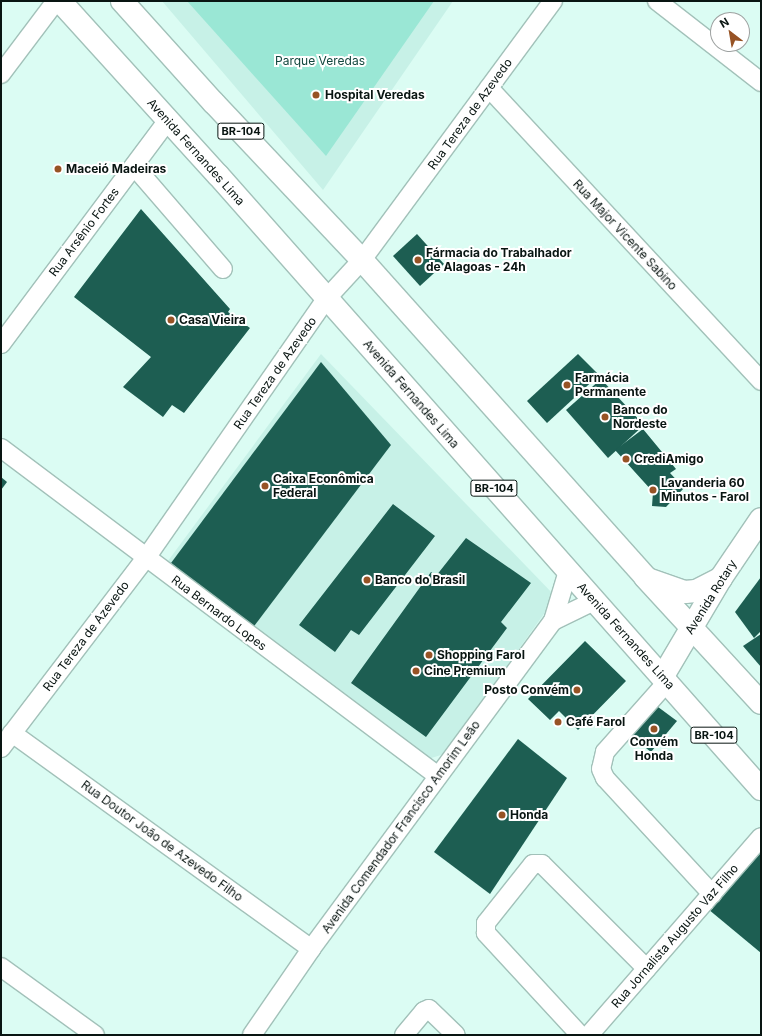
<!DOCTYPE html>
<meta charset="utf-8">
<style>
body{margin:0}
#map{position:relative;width:762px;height:1036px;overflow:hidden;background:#dbfcf3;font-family:Inter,sans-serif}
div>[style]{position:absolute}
.built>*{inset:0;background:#c7f1e7}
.green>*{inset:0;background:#9ae7d5}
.building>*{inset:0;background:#1d5e52}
.roads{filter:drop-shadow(1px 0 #a2c1b9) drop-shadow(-1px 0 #a2c1b9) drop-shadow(0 1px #a2c1b9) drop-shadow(0 -1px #a2c1b9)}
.minor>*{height:18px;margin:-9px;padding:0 9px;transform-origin:9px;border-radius:9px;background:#fff}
.major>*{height:22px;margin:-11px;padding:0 11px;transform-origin:11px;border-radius:11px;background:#fff}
.highway>*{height:22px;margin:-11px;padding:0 11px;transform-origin:11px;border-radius:11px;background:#fff}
.dots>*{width:11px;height:11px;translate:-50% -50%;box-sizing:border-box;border:2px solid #fff;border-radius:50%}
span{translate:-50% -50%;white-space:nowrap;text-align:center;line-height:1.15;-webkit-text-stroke:4px #fff;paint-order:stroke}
.shield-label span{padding:1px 3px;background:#fff;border:1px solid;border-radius:3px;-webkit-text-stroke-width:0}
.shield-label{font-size:11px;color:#091512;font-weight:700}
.park-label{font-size:12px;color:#12473e}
.poi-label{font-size:12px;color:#091512;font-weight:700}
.left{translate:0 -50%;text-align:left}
.right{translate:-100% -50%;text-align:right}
.street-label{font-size:12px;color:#091512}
.frame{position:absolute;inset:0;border:2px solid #091512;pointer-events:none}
.north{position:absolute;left:710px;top:12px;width:40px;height:40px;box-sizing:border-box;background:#fff;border:1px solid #9da1a0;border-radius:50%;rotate:329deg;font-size:11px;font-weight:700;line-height:16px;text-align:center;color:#091512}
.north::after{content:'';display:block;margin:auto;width:14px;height:18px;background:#975325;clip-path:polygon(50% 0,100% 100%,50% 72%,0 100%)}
</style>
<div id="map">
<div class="built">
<div style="clip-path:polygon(162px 1px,453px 1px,323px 190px)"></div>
<div style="clip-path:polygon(321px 354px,556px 597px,444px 754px,425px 760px,162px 569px)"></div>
</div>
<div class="green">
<div style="clip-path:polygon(187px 1px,434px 1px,326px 156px)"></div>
</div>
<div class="building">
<div style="clip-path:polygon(141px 209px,230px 309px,228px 312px,250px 328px,184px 413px,172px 405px,163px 417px,123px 387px,151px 357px,74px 297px)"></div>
<div style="clip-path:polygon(417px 234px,444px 264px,420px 286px,393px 256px)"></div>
<div style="clip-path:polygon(578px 354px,599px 375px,547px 423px,527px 401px)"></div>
<div style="clip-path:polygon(321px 362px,391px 445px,252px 629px,171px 563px)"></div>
<div style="clip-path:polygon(601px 379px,644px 425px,608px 458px,566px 410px)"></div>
<div style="clip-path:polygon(643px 429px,676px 469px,670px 473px,684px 488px,666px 507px,652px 506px,653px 492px,615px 450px)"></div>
<div style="clip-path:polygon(1px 477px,7px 482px,1px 490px)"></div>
<div style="clip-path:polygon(393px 504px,435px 536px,359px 635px,351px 630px,335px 652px,299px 625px)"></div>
<div style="clip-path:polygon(466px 538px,531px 583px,501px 622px,507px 628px,426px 737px,351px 683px,431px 572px,436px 576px)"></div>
<div style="clip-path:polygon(761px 577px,761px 631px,754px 638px,735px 612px)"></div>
<div style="clip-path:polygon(761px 634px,761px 667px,743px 646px)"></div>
<div style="clip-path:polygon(585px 641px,626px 681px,578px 730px,559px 711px,550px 720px,528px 699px)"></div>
<div style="clip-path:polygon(654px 704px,677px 721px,651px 752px,632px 737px)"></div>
<div style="clip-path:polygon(518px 739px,567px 778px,490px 894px,434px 852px)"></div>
<div style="clip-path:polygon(761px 848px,761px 953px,708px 909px)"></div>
</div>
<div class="roads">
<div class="minor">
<div style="left:657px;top:1px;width:132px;rotate:37.9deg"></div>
<div style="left:1px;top:74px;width:91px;rotate:-53deg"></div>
<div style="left:489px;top:88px;width:400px;rotate:47.1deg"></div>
<div style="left:134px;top:166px;width:136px;rotate:49.2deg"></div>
<div style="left:1px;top:344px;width:279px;rotate:-53.3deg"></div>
<div style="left:1px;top:448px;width:546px;rotate:36.89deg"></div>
<div style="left:553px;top:621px;width:46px;rotate:-26deg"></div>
<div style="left:668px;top:681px;width:95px;rotate:131.6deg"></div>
<div style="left:605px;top:752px;width:17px;rotate:103deg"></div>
<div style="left:601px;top:769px;width:10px;rotate:66deg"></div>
<div style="left:605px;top:778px;width:158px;rotate:47.3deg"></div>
<div style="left:12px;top:733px;width:369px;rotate:35.8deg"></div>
<div style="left:1px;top:748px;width:239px;rotate:-52.7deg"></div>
<div style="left:146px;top:558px;width:317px;rotate:-55.2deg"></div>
<div style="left:327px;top:298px;width:52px;rotate:-47.4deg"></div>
<div style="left:362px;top:260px;width:322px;rotate:-53.6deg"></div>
<div style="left:1px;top:967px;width:116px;rotate:35.9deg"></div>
<div style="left:252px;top:1035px;width:104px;rotate:-55.5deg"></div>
<div style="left:311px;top:949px;width:408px;rotate:-53.6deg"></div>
<div style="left:553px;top:621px;width:52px;rotate:-73.3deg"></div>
<div style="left:404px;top:1035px;width:31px;rotate:-50deg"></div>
<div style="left:424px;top:1011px;width:5px;rotate:-22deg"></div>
<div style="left:429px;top:1009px;width:37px;rotate:44deg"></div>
<div style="left:580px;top:1035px;width:139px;rotate:-132.7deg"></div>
<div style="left:486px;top:933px;width:10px;rotate:-90deg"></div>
<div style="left:486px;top:923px;width:75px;rotate:-51.5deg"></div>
<div style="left:533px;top:864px;width:9px"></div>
<div style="left:542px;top:864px;width:148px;rotate:45deg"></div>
<div style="left:589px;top:1035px;width:262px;rotate:-49deg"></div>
</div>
<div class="major">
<div style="left:663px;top:676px;width:114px;rotate:-59.4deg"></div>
<div style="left:721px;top:578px;width:71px;rotate:-55.9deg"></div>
</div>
<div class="highway">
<div style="left:60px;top:1px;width:235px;rotate:47.8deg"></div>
<div style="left:218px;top:175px;width:820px;rotate:48.51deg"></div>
<div style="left:122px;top:1px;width:137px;rotate:48deg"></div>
<div style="left:214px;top:103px;width:216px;rotate:46.7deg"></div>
<div style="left:362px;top:260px;width:425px;rotate:48.2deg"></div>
<div style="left:645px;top:577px;width:171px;rotate:47.4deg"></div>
<div style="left:650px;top:580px;width:37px;rotate:19deg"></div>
<div style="left:685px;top:592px;width:11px;rotate:-5deg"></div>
<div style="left:696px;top:591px;width:28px;rotate:-27deg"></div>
</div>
</div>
<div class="dots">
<div style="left:316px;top:95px;background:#975325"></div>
<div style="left:58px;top:169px;background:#975325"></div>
<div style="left:418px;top:260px;background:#975325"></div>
<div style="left:171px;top:320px;background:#975325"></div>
<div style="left:567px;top:385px;background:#975325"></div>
<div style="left:605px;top:417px;background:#975325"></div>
<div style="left:626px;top:459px;background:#975325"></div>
<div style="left:265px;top:486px;background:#975325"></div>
<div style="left:653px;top:490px;background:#975325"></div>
<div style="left:367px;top:580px;background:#975325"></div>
<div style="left:429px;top:655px;background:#975325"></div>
<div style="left:416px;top:671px;background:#975325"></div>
<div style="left:577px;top:690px;background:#975325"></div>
<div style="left:558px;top:722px;background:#975325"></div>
<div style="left:654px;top:729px;background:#975325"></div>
<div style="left:502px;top:815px;background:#975325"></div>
</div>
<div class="shield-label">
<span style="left:241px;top:131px">BR-104</span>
<span style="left:494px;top:488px">BR-104</span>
<span style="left:714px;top:735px">BR-104</span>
</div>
<div class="park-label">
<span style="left:320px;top:61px">Parque Veredas</span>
</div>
<div class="poi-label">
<span class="left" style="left:325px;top:95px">Hospital Veredas</span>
<span class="left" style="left:66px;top:169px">Maceió Madeiras</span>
<span class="left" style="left:426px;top:260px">Fármacia do Trabalhador<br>de Alagoas - 24h</span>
<span class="left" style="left:179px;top:320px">Casa Vieira</span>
<span class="left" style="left:575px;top:385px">Farmácia<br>Permanente</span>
<span class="left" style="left:613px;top:417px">Banco do<br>Nordeste</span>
<span class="left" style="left:634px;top:459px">CrediAmigo</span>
<span class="left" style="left:273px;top:486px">Caixa Econômica<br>Federal</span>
<span class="left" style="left:661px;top:490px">Lavanderia 60<br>Minutos - Farol</span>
<span class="left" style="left:375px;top:580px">Banco do Brasil</span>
<span class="left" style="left:437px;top:655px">Shopping Farol</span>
<span class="left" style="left:424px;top:671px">Cine Premium</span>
<span class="right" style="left:569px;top:690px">Posto Convém</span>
<span class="left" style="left:566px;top:722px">Café Farol</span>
<span style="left:654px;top:749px">Convém<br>Honda</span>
<span class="left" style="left:510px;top:815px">Honda</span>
</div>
<div class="street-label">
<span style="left:470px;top:114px;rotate:-54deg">Rua Tereza de Azevedo</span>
<span style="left:196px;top:152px;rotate:48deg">Avenida Fernandes Lima</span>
<span style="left:84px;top:232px;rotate:-53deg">Rua Arsênio Fortes</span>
<span style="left:625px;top:235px;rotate:47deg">Rua Major Vicente Sabino</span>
<span style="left:275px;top:373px;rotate:-55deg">Rua Tereza de Azevedo</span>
<span style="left:411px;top:394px;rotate:49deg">Avenida Fernandes Lima</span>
<span style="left:711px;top:597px;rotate:-58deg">Avenida Rotary</span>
<span style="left:219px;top:613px;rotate:37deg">Rua Bernardo Lopes</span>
<span style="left:86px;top:636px;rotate:-53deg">Rua Tereza de Azevedo</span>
<span style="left:626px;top:636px;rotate:48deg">Avenida Fernandes Lima</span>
<span style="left:401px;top:827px;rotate:-54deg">Avenida Comendador Francisco Amorim Leão</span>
<span style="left:162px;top:841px;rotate:36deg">Rua Doutor João de Azevedo Filho</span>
<span style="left:675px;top:936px;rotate:-49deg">Rua Jornalista Augusto Vaz Filho</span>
</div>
<div class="frame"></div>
<div class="north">N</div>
</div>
